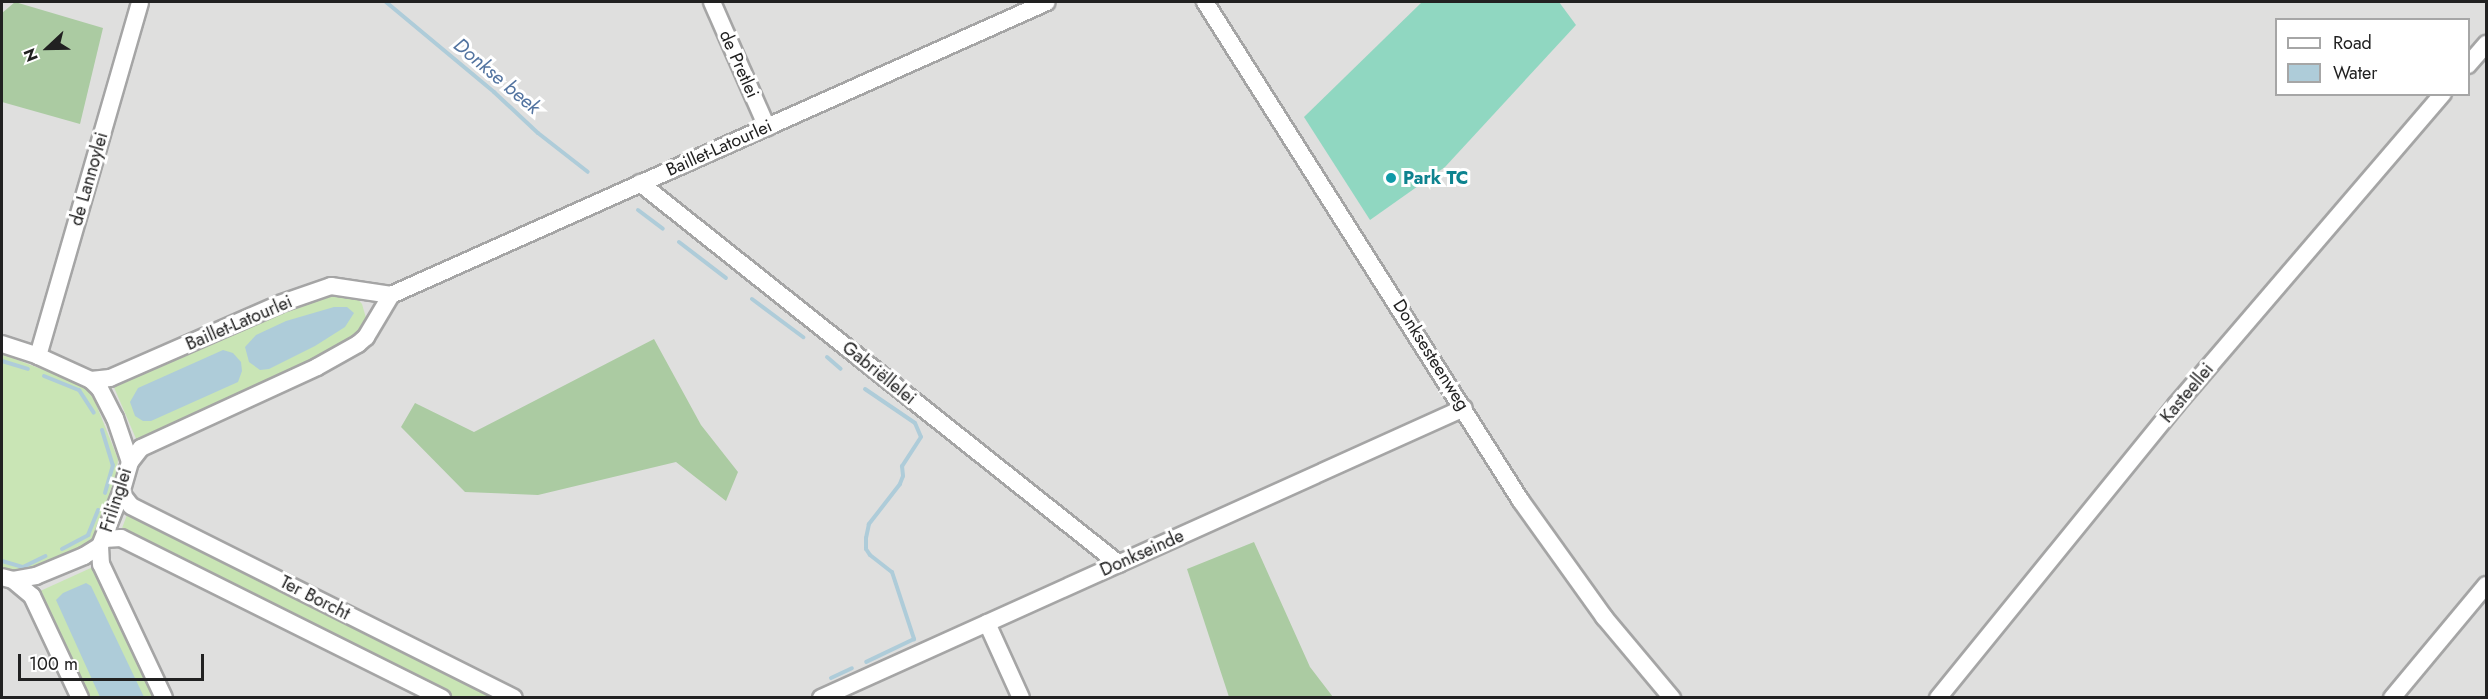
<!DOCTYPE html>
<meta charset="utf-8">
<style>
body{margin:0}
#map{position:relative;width:2488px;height:699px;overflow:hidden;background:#f1efe9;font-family:Jost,sans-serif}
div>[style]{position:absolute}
.residential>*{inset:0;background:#dfdfde}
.grass>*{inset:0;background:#c9e5b5}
.forest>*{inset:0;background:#abcba2}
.pitch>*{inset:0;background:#90d7c1}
.water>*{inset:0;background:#aeccd9}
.stream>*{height:4px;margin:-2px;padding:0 2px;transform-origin:2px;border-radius:2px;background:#aeccd9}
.roads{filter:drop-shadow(2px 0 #a5a5a5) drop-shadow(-2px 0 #a5a5a5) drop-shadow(0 2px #a5a5a5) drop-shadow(0 -2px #a5a5a5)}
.minor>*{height:16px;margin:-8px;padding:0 8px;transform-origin:8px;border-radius:8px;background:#fff}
.dots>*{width:16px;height:16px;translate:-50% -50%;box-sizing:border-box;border:3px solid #fff;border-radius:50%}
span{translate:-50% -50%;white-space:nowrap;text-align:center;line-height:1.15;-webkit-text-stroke:6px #fff;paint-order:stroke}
.street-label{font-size:18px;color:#212121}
.culture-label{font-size:18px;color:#0d838f;font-weight:700}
.left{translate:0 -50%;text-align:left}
.water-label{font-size:20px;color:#5374a0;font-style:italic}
.frame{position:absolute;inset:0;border:3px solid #212121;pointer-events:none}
.legend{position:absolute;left:2275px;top:18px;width:195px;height:78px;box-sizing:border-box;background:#fff;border:2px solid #a6a6a6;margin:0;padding:8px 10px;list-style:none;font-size:18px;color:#212121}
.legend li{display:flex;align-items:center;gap:12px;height:30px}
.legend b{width:30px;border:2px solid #a6a6a6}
.north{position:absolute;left:18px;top:18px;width:60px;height:60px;-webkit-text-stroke:4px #fff;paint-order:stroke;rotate:248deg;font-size:16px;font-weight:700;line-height:24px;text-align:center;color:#212121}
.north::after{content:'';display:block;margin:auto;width:21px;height:27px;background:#212121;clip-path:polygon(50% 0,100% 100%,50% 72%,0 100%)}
.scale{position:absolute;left:18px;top:654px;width:186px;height:27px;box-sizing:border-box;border:3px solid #212121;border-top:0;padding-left:8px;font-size:18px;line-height:21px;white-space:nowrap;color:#212121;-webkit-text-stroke:4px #fff;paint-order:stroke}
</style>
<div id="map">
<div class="residential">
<div style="clip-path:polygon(evenodd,2px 2px,2486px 2px,2486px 697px,2px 697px,2px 2px,2276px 20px,2468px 20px,2468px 94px,2276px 94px,2276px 20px)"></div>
</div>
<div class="grass">
<div style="clip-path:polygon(335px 292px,355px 296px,362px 304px,366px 318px,359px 334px,314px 362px,140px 442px,137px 441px,113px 385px,277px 311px)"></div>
<div style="clip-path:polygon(2px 354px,83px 385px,94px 399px,118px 459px,116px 479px,92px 541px,23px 573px,2px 568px)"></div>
<div style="clip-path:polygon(128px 512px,503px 697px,454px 697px,127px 534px,121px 531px)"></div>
<div style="clip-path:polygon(93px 567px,94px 567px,157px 697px,87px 697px,38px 592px)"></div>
</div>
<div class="forest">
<div style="clip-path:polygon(15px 2px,103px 28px,80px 124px,2px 102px,2px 13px)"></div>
<div style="clip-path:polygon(654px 339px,701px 425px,738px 472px,726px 501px,676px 462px,538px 495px,465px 492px,401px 427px,415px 403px,474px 432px)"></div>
<div style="clip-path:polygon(1254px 542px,1310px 667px,1333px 697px,1229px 697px,1187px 569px)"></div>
</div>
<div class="pitch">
<div style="clip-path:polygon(1422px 2px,1559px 2px,1576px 25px,1445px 167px,1370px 220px,1304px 117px)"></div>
</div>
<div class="water">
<div style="clip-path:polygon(334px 307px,347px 307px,354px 313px,345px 327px,315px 346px,269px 369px,260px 370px,249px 362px,245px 347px,256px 335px,286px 321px)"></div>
<div style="clip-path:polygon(223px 350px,233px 353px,241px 362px,242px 371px,238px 382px,151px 421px,143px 421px,135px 416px,130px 402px,138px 388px)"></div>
<div style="clip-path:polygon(86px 583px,91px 586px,144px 697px,100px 697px,56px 600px,63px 593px)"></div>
</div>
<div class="stream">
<div style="left:386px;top:2px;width:141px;rotate:39.8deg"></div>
<div style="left:494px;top:92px;width:60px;rotate:43deg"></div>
<div style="left:538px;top:133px;width:63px;rotate:38deg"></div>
<div style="left:638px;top:210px;width:31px;rotate:37deg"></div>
<div style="left:679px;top:242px;width:59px;rotate:37.5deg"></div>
<div style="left:752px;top:299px;width:64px;rotate:36.7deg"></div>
<div style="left:827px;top:357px;width:18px;rotate:41deg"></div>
<div style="left:2px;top:361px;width:27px;rotate:17deg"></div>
<div style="left:44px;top:376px;width:38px;rotate:22deg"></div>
<div style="left:79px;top:390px;width:27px;rotate:57deg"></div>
<div style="left:865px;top:389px;width:60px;rotate:34.2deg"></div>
<div style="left:915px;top:423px;width:15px;rotate:67deg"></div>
<div style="left:921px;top:437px;width:35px;rotate:123deg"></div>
<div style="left:902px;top:466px;width:10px;rotate:84deg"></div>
<div style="left:903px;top:476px;width:9px;rotate:111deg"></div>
<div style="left:900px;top:484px;width:51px;rotate:127.8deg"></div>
<div style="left:869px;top:524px;width:14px;rotate:102deg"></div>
<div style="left:866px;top:538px;width:11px;rotate:90deg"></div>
<div style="left:866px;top:549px;width:7px;rotate:56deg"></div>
<div style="left:870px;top:555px;width:28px;rotate:38deg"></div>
<div style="left:892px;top:572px;width:71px;rotate:71.8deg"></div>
<div style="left:914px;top:639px;width:53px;rotate:154.4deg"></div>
<div style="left:102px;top:430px;width:37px;rotate:73deg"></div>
<div style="left:113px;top:465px;width:29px;rotate:106deg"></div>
<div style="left:62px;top:549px;width:30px;rotate:-28deg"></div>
<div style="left:88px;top:535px;width:27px;rotate:-68deg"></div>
<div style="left:2px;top:561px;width:22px;rotate:16deg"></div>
<div style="left:23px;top:567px;width:25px;rotate:-26deg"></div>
<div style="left:831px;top:678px;width:23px;rotate:-25deg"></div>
</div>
<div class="roads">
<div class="minor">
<div style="left:712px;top:2px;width:137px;rotate:66.3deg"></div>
<div style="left:1205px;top:2px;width:591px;rotate:57.66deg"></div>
<div style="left:1521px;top:501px;width:143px;rotate:54.4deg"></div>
<div style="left:1604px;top:617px;width:106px;rotate:50deg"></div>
<div style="left:2468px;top:65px;width:28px;rotate:-49deg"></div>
<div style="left:640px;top:183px;width:612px;rotate:38.5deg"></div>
<div style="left:2px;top:344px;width:38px;rotate:18deg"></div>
<div style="left:38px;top:356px;width:58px;rotate:24.4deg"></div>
<div style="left:91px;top:380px;width:13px;rotate:45deg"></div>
<div style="left:100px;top:389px;width:33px;rotate:63deg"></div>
<div style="left:115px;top:418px;width:46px;rotate:71.2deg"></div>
<div style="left:130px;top:462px;width:32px;rotate:106deg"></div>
<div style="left:121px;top:493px;width:57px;rotate:111.6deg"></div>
<div style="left:100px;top:546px;width:19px;rotate:148deg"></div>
<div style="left:84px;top:556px;width:52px;rotate:157.4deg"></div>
<div style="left:36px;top:576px;width:23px;rotate:170deg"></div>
<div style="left:13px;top:580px;width:11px;rotate:-165deg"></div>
<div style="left:38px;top:356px;width:368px;rotate:-73.9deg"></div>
<div style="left:91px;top:380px;width:19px;rotate:-6deg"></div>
<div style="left:110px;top:378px;width:184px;rotate:-23.6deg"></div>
<div style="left:279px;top:304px;width:55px;rotate:-19.1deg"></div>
<div style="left:331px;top:286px;width:61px;rotate:8.5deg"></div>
<div style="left:391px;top:295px;width:718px;rotate:-24.07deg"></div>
<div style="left:130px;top:462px;width:18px;rotate:-52deg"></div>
<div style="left:141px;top:448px;width:194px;rotate:-24.7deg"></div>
<div style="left:317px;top:367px;width:47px;rotate:-29.3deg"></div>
<div style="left:358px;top:344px;width:11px;rotate:-41deg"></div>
<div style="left:366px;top:337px;width:49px;rotate:-59.2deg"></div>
<div style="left:121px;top:493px;width:16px;rotate:52deg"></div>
<div style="left:131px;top:506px;width:428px;rotate:26.6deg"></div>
<div style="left:104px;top:539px;width:17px;rotate:-3deg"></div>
<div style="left:121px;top:538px;width:359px;rotate:26.5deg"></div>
<div style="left:100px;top:546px;width:18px;rotate:87deg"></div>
<div style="left:101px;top:564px;width:148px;rotate:64.8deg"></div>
<div style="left:13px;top:580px;width:25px;rotate:40deg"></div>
<div style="left:32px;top:596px;width:113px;rotate:64.8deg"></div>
<div style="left:987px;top:623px;width:82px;rotate:65.6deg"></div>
<div style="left:821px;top:698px;width:705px;rotate:-24.28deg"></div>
<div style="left:1938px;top:698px;width:377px;rotate:-50.9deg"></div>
<div style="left:2176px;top:405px;width:410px;rotate:-49.4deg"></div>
<div style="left:2392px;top:698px;width:147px;rotate:-50.2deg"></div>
</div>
</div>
<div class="dots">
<div style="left:1391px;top:178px;background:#0f9aa8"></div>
</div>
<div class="street-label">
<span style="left:739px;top:64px;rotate:66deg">de Pretlei</span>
<span style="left:719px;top:148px;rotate:-24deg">Baillet-Latourlei</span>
<span style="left:89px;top:179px;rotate:-74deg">de Lannoylei</span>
<span style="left:239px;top:323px;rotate:-23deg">Baillet-Latourlei</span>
<span style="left:1431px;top:355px;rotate:58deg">Donksesteenweg</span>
<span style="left:879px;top:373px;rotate:39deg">Gabriëllelei</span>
<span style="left:2187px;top:393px;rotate:-50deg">Kasteellei</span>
<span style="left:116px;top:500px;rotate:-72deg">Frilinglei</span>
<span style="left:1142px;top:553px;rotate:-24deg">Donkseinde</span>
<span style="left:315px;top:598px;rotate:27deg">Ter Borcht</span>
</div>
<div class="culture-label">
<span class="left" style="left:1403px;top:178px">Park TC</span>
</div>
<div class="water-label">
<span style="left:497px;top:76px;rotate:40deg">Donkse beek</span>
</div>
<div class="frame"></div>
<ul class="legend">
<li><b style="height:8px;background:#fff"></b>Road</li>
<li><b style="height:16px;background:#aeccd9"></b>Water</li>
</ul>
<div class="north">N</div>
<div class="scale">100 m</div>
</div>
